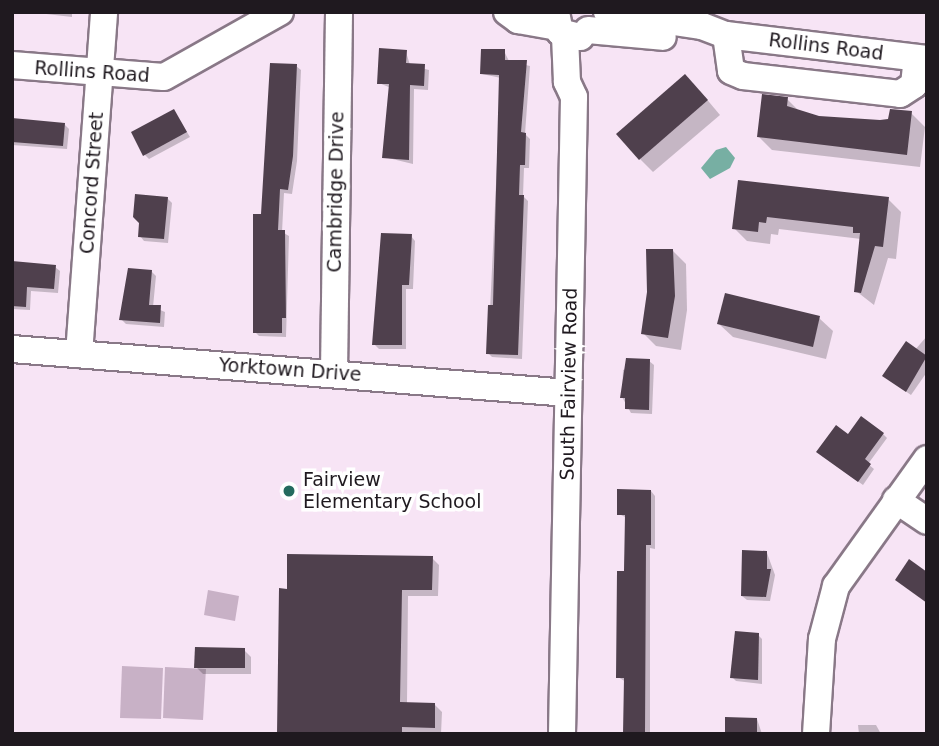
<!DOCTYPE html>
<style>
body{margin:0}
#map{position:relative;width:939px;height:746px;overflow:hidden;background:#f7e4f5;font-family:"DejaVu Sans",sans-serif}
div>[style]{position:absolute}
.green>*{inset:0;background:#c8b1c6}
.water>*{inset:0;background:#77afa3}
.shadow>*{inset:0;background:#0003}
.building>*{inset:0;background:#4f404d}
.roads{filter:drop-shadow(2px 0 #897887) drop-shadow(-2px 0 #897887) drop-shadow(0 2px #897887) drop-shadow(0 -2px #897887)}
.minor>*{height:26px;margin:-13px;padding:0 13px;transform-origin:13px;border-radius:13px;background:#fff}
.dots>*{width:19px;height:19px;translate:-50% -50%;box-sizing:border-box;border:4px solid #fff;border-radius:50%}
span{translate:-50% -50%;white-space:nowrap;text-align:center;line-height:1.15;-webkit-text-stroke:7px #fff;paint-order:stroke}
.street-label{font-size:19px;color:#1f191f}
.poi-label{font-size:19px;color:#1f191f}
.left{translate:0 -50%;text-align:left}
.frame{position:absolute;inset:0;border:14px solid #1f191f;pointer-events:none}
</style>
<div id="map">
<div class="green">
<div style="clip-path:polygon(208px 590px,239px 596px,235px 621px,204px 615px)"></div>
<div style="clip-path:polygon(122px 666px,163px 668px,161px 719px,120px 718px)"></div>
<div style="clip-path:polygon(165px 667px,206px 669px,203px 720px,163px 718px)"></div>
</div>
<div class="water">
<div style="clip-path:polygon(726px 147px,735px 158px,730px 168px,710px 179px,701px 168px,716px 150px)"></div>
</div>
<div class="shadow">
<div style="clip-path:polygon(29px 12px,72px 12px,72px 17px)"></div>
<div style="clip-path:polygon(504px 51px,509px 61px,530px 66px,525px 134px,530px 139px,529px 168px,524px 168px,523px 196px,528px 201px,522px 359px,492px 357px,488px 353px,501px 78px,482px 74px)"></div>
<div style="clip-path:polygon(406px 52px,410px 65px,429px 70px,428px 90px,414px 89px,413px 164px,384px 157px,391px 88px,379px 83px)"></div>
<div style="clip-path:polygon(296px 66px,301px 70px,297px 161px,292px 194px,284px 193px,282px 232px,289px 236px,286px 337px,259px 336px,255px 332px,263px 216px)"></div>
<div style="clip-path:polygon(699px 90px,720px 115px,653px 172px,640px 159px)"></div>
<div style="clip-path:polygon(787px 99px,800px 112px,819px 118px,890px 121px,911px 113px,925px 127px,920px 167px,772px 150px,759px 137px)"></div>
<div style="clip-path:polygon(174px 111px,190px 137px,149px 159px,145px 155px)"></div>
<div style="clip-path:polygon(12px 120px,64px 124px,69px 129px,67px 149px,12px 145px)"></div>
<div style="clip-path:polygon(740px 181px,888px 199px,901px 212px,896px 259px,888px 258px,874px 305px,856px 291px,861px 239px,779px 229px,778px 235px,771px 234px,770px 244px,747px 241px,734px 228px)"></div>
<div style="clip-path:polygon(167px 198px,172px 203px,168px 243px,144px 241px,140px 236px)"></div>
<div style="clip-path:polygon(411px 236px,415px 241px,413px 289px,406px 289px,406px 349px,379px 349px,374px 344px)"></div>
<div style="clip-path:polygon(673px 251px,686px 264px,687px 310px,681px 350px,656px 346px,643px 333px)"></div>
<div style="clip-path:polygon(12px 263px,55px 267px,60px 271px,58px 293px,31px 291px,30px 310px,12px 309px)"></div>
<div style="clip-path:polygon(151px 271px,156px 276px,153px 307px,165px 312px,164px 327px,126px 324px,121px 319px)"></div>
<div style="clip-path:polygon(819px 318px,833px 331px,826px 359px,733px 337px,719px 324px)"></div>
<div style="clip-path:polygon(927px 336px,927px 372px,911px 395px,889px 380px)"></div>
<div style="clip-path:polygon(649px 361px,654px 365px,652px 414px,631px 413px,622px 397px,623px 370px)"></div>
<div style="clip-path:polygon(883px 434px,887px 438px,868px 464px,874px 469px,863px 485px,823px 456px,848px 436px)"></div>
<div style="clip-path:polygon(651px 491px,655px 496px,655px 549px,650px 548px,650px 734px,616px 734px,625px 733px,626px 682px,618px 677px,627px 518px,619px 514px)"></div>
<div style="clip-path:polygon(767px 553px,775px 575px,770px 601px,747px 600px,742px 596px)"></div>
<div style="clip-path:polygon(432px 558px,439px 565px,438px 596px,408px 596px,407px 704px,435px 705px,442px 712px,441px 734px,279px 734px,288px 591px)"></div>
<div style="clip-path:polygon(758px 635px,762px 639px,762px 684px,736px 681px,732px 677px)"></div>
<div style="clip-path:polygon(244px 650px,251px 657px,251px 674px,203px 674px,196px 667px)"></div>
<div style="clip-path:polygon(757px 719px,762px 734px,727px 734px)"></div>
<div style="clip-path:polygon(858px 725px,876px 725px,881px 734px,859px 734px)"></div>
</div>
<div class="building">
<div style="clip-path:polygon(379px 48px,407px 50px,406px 63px,425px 64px,424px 86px,410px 85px,409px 160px,382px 158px,389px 84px,377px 84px)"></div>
<div style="clip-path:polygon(481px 49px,505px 49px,505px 60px,527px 60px,521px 132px,526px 133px,525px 165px,520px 165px,519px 195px,524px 195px,518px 355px,486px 354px,488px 305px,493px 305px,499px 75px,480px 74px)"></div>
<div style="clip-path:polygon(270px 63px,297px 64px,293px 156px,288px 190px,280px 189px,278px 230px,285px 230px,286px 318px,282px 318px,282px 333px,253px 333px,253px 214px,261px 214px)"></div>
<div style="clip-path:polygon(685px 74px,708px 100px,639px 160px,616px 134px)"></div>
<div style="clip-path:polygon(762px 94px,788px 97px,787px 106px,819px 116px,880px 120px,888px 119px,890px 109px,912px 111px,907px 155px,757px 137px)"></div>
<div style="clip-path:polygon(174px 109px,187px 132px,143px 156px,131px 132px)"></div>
<div style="clip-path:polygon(12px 118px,65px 123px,63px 146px,12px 142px)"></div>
<div style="clip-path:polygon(738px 180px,889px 197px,883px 247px,875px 246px,861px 293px,854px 292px,860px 233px,853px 233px,853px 227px,767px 217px,766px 223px,759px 222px,758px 232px,732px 229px)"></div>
<div style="clip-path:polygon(135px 194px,168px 197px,164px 239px,138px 237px,139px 223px,133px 217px)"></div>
<div style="clip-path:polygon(381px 233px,412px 234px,409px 285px,402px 285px,402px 345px,372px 345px)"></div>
<div style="clip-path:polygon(646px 249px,673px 249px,675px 296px,668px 338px,641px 334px,647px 292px)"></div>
<div style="clip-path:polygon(12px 261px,56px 265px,54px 289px,27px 287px,26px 307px,12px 306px)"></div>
<div style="clip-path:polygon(128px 268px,152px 270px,149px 305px,161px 305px,160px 323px,119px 320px)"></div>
<div style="clip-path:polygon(725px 293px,820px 316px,813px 347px,717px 324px)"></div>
<div style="clip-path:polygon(906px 341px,927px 356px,906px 392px,882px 376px)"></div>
<div style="clip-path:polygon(626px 358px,650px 359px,649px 410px,625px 409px,625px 398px,620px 398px)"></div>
<div style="clip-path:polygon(861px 416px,884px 433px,865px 459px,871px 464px,858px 482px,816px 452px,836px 425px,848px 434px)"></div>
<div style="clip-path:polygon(617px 489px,651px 490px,651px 545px,646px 545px,645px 734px,623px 734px,624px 678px,616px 678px,617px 571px,624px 571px,625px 515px,617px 515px)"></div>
<div style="clip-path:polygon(742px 550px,767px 551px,767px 569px,771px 569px,766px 597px,741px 596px)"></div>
<div style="clip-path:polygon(287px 554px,433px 556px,432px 590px,402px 590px,400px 702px,435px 703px,435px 728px,402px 727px,402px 734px,277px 734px,279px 588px,287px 589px)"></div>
<div style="clip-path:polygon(909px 559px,927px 572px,927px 603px,895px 580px)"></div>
<div style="clip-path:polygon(735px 631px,759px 633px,758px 680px,730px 678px)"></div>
<div style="clip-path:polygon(195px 647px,245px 648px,245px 668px,194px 668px)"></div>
<div style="clip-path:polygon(725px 717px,757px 718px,757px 734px,725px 734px)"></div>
</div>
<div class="roads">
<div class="minor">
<div style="left:507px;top:12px;width:14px;rotate:36deg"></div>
<div style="left:518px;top:20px;width:40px;rotate:10deg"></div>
<div style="left:556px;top:12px;width:20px;rotate:79deg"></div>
<div style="left:560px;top:32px;width:21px;rotate:14deg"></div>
<div style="left:607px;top:12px;width:96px;rotate:8.4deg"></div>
<div style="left:702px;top:26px;width:26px;rotate:21deg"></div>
<div style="left:726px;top:35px;width:202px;rotate:6.8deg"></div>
<div style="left:588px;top:30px;width:75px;rotate:5.3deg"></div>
<div style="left:726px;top:35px;width:36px;rotate:82deg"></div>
<div style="left:731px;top:71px;width:13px;rotate:23deg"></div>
<div style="left:743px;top:76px;width:158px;rotate:6.5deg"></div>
<div style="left:900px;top:94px;width:17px;rotate:-33deg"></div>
<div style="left:914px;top:85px;width:27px;rotate:-84deg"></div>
<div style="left:12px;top:65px;width:152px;rotate:4.5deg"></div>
<div style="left:164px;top:77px;width:133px;rotate:-29.3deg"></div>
<div style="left:12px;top:349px;width:558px;rotate:4.52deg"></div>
<div style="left:79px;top:354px;width:343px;rotate:-85.8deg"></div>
<div style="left:334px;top:372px;width:360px;rotate:-89.2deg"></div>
<div style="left:896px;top:500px;width:37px;rotate:34deg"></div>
<div style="left:562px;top:734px;width:637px;rotate:-88.92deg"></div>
<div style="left:574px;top:97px;width:17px;rotate:-115deg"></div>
<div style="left:567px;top:82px;width:46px;rotate:-92.5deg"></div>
<div style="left:816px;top:734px;width:95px;rotate:-86.4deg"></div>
<div style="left:822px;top:639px;width:55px;rotate:-75.2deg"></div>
<div style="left:836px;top:586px;width:156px;rotate:-54.4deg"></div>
</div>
</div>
<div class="dots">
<div style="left:289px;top:491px;background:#246a5e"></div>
</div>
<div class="street-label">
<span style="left:826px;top:47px;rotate:7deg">Rollins Road</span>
<span style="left:92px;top:72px;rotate:4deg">Rollins Road</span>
<span style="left:92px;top:183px;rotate:-86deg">Concord Street</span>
<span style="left:336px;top:192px;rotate:-89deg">Cambridge Drive</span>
<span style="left:290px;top:370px;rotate:4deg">Yorktown Drive</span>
<span style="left:569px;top:384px;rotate:-89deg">South Fairview Road</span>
</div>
<div class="poi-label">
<span class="left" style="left:303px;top:491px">Fairview<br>Elementary School</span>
</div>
<div class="frame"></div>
</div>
